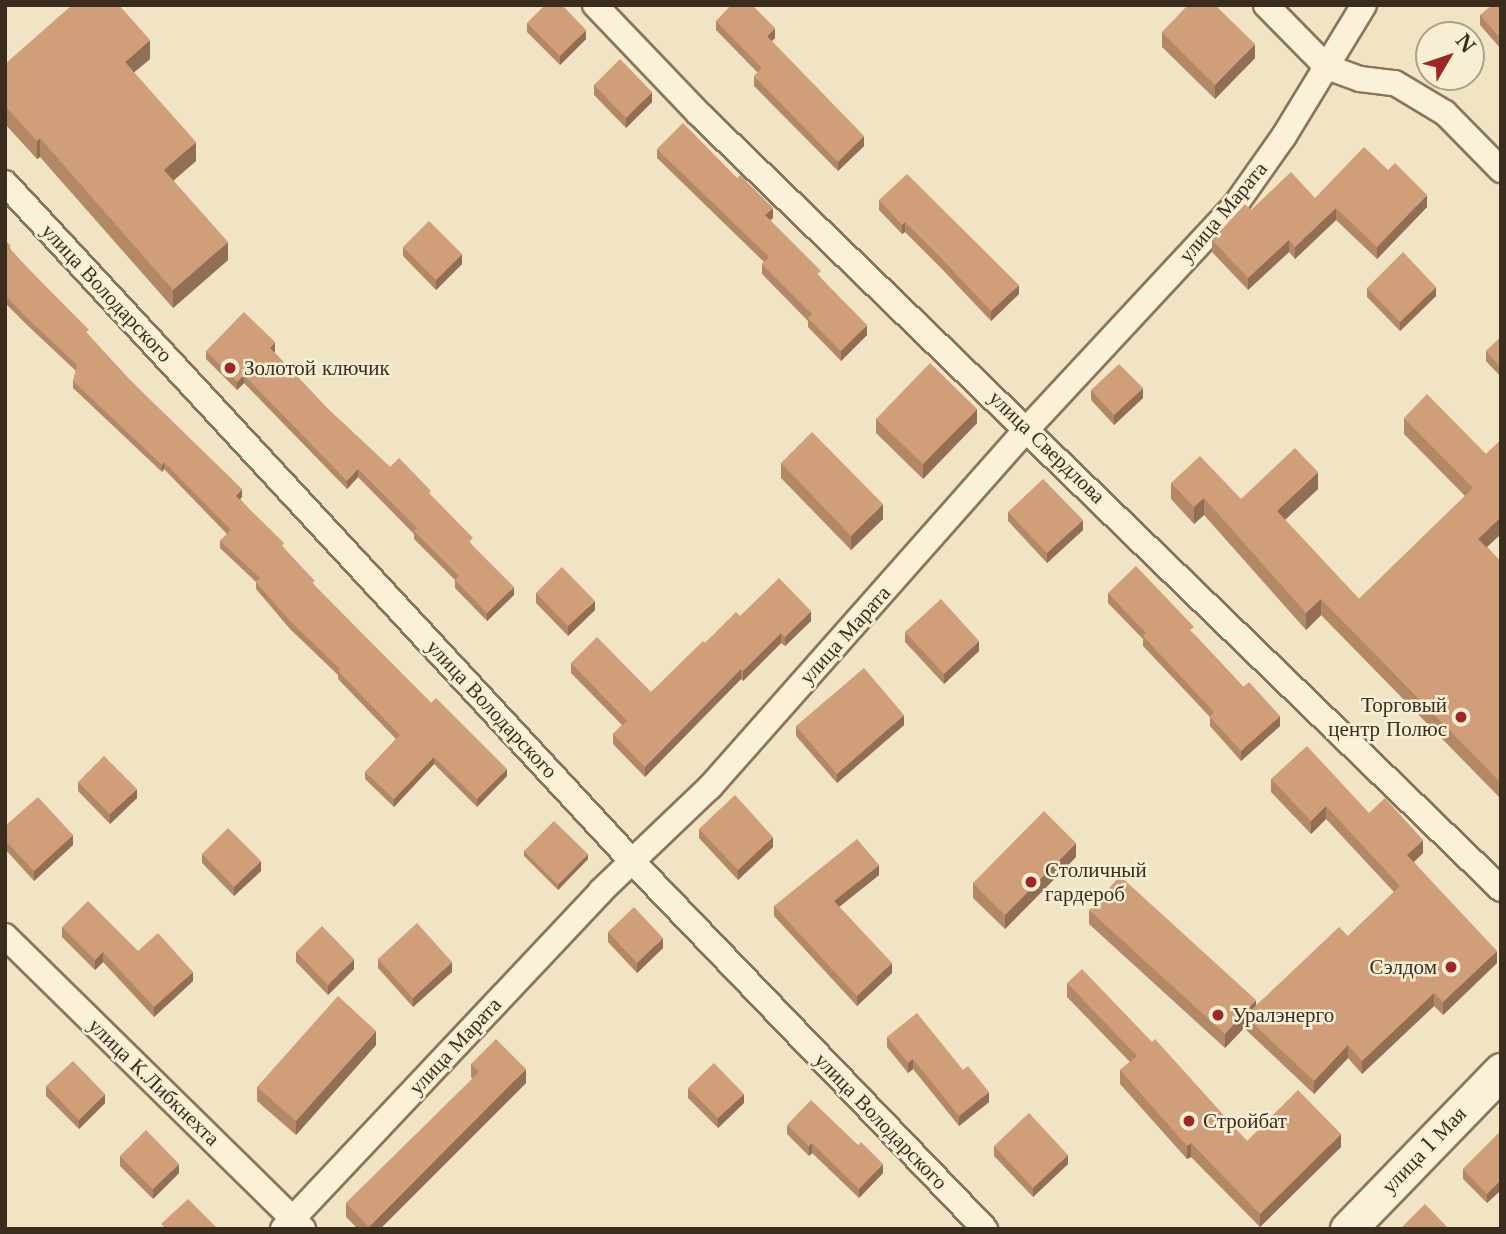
<!DOCTYPE html>
<meta charset="utf-8">
<style>
body{margin:0}
#map{position:relative;width:1506px;height:1234px;overflow:hidden;background:#f0e4c4;font-family:"Libre Baskerville",serif}
div>[style]{position:absolute}
.roads{filter:drop-shadow(2px 0 #8c7559) drop-shadow(-2px 0 #8c7559) drop-shadow(0 2px #8c7559) drop-shadow(0 -2px #8c7559)}
.street>*{height:24px;margin:-12px;padding:0 12px;transform-origin:12px;border-radius:12px;background:#faf1d8}
.secondary>*{height:35px;margin:-17.5px;padding:0 17.5px;transform-origin:17.5px;border-radius:17.5px;background:#faf1d8}
.wall>*{inset:0;background:#b38867}
.shaded-wall>*{inset:0;background:#926f54}
.building>*{inset:0;background:#d09e78}
.dots>*{width:19px;height:19px;translate:-50% -50%;box-sizing:border-box;border:4px solid #f7eed4;border-radius:50%}
span{translate:-50% -50%;white-space:nowrap;text-align:center;line-height:1.15;-webkit-text-stroke:5px #f7eed4;paint-order:stroke}
.street-label{font-size:21px;color:#3b2d1e}
.poi-label{font-size:21px;color:#3b2d1e}
.left{translate:0 -50%;text-align:left}
.right{translate:-100% -50%;text-align:right}
.frame{position:absolute;inset:0;border:7px solid #3b2d1e;pointer-events:none}
.north{position:absolute;left:1415px;top:21px;width:70px;height:70px;box-sizing:border-box;background:#f7eed4;border:2px solid #aca18b;border-radius:50%;rotate:51deg;font-size:19px;font-weight:700;line-height:28px;text-align:center;color:#3b2d1e}
.north::after{content:'';display:block;margin:auto;width:24px;height:32px;background:#9e2726;clip-path:polygon(50% 0,100% 100%,50% 72%,0 100%)}
</style>
<div id="map">
<div class="roads">
<div class="street">
<div style="left:595px;top:5px;width:151px;rotate:46.3deg"></div>
<div style="left:699px;top:114px;width:1115px;rotate:44.02deg"></div>
<div style="left:1266px;top:5px;width:87px;rotate:45.5deg"></div>
<div style="left:1327px;top:67px;width:35px;rotate:20deg"></div>
<div style="left:1360px;top:79px;width:35px;rotate:7deg"></div>
<div style="left:1395px;top:83px;width:58px;rotate:31deg"></div>
<div style="left:1445px;top:113px;width:80px;rotate:45.5deg"></div>
<div style="left:5px;top:183px;width:923px;rotate:47.24deg"></div>
<div style="left:632px;top:861px;width:510px;rotate:46.19deg"></div>
<div style="left:5px;top:936px;width:418px;rotate:44.5deg"></div>
<div style="left:283px;top:1229px;width:464px;rotate:-46.7deg"></div>
<div style="left:601px;top:891px;width:151px;rotate:-43.7deg"></div>
<div style="left:710px;top:787px;width:480px;rotate:-48.5deg"></div>
<div style="left:1028px;top:428px;width:306px;rotate:-47.1deg"></div>
<div style="left:1236px;top:204px;width:83px;rotate:-54.8deg"></div>
<div style="left:1284px;top:136px;width:153px;rotate:-58.6deg"></div>
</div>
<div class="secondary">
<div style="left:1348px;top:1229px;width:220px;rotate:-45.9deg"></div>
</div>
</div>
<div class="wall">
<div style="clip-path:polygon(1501px 5px,1501px 49px,1480px 25px,1480px 15px)"></div>
<div style="clip-path:polygon(716px 21px,775px 38px,771px 41px,864px 146px,838px 171px,754px 86px,754px 76px,758px 73px,716px 30px)"></div>
<div style="clip-path:polygon(527px 23px,586px 39px,560px 65px,527px 32px)"></div>
<div style="clip-path:polygon(1162px 32px,1255px 58px,1215px 99px,1162px 47px)"></div>
<div style="clip-path:polygon(150px 59px,134px 72px,196px 161px,173px 180px,228px 260px,173px 308px,40px 157px,37px 159px,5px 124px,5px 64px)"></div>
<div style="clip-path:polygon(594px 85px,652px 102px,626px 128px,594px 95px)"></div>
<div style="clip-path:polygon(657px 149px,773px 218px,770px 220px,821px 278px,867px 335px,841px 361px,808px 327px,808px 321px,762px 274px,762px 264px,764px 262px,657px 158px)"></div>
<div style="clip-path:polygon(1315px 198px,1427px 207px,1377px 259px,1336px 220px,1295px 259px,1289px 252px,1248px 290px,1212px 252px,1212px 240px,1251px 210px)"></div>
<div style="clip-path:polygon(879px 200px,1019px 294px,991px 321px,941px 268px,905px 232px,902px 234px,879px 210px)"></div>
<div style="clip-path:polygon(5px 240px,11px 250px,127px 377px,242px 497px,240px 499px,284px 548px,315px 586px,431px 703px,507px 776px,477px 807px,434px 764px,394px 807px,365px 779px,365px 772px,396px 739px,338px 679px,338px 675px,290px 629px,256px 589px,256px 582px,220px 548px,220px 541px,227px 534px,164px 469px,162px 472px,73px 388px,73px 381px,76px 371px,26px 324px,5px 303px)"></div>
<div style="clip-path:polygon(403px 247px,462px 264px,436px 290px,403px 256px)"></div>
<div style="clip-path:polygon(1367px 288px,1436px 296px,1400px 331px,1367px 297px)"></div>
<div style="clip-path:polygon(1501px 337px,1501px 377px,1486px 361px,1486px 351px)"></div>
<div style="clip-path:polygon(206px 351px,275px 351px,274px 352px,327px 408px,390px 467px,431px 496px,514px 595px,487px 621px,455px 588px,455px 580px,414px 539px,414px 534px,358px 477px,347px 489px,244px 383px,237px 390px,206px 359px)"></div>
<div style="clip-path:polygon(1091px 390px,1143px 398px,1114px 425px,1091px 400px)"></div>
<div style="clip-path:polygon(1404px 418px,1486px 454px,1501px 440px,1501px 534px,1487px 547px,1501px 562px,1501px 799px,1321px 615px,1306px 630px,1204px 515px,1194px 524px,1171px 499px,1171px 483px,1241px 499px,1318px 489px,1285px 520px,1359px 599px,1465px 496px,1404px 434px)"></div>
<div style="clip-path:polygon(876px 419px,977px 423px,923px 479px,876px 433px)"></div>
<div style="clip-path:polygon(781px 463px,883px 519px,851px 550px,781px 478px)"></div>
<div style="clip-path:polygon(1008px 512px,1083px 530px,1047px 563px,1008px 521px)"></div>
<div style="clip-path:polygon(536px 593px,595px 610px,568px 636px,536px 603px)"></div>
<div style="clip-path:polygon(1108px 593px,1194px 634px,1280px 726px,1241px 761px,1210px 726px,1210px 717px,1143px 646px,1143px 639px,1108px 603px)"></div>
<div style="clip-path:polygon(740px 616px,811px 621px,785px 646px,781px 643px,743px 681px,741px 679px,645px 777px,613px 744px,613px 734px,622px 725px,571px 673px,571px 663px,651px 692px,705px 643px)"></div>
<div style="clip-path:polygon(905px 632px,979px 651px,944px 684px,905px 642px)"></div>
<div style="clip-path:polygon(904px 725px,837px 783px,796px 736px,796px 726px)"></div>
<div style="clip-path:polygon(1271px 779px,1369px 813px,1423px 853px,1414px 862px,1497px 963px,1443px 1015px,1434px 1006px,1362px 1074px,1348px 1058px,1314px 1094px,1245px 1029px,1245px 1027px,1225px 1048px,1089px 924px,1089px 910px,1256px 1005px,1348px 936px,1394px 892px,1326px 819px,1311px 834px,1271px 792px)"></div>
<div style="clip-path:polygon(78px 782px,137px 798px,110px 824px,78px 791px)"></div>
<div style="clip-path:polygon(5px 826px,73px 845px,34px 881px,5px 849px)"></div>
<div style="clip-path:polygon(699px 829px,773px 847px,738px 880px,699px 838px)"></div>
<div style="clip-path:polygon(524px 851px,588px 859px,558px 890px,524px 856px)"></div>
<div style="clip-path:polygon(202px 854px,261px 871px,234px 896px,202px 863px)"></div>
<div style="clip-path:polygon(1076px 857px,1005px 929px,973px 898px,973px 883px)"></div>
<div style="clip-path:polygon(879px 875px,839px 907px,892px 973px,857px 1006px,774px 916px,774px 906px)"></div>
<div style="clip-path:polygon(62px 927px,138px 951px,193px 981px,154px 1017px,103px 962px,95px 970px,62px 937px)"></div>
<div style="clip-path:polygon(608px 932px,663px 948px,637px 973px,608px 942px)"></div>
<div style="clip-path:polygon(296px 952px,354px 969px,328px 995px,296px 962px)"></div>
<div style="clip-path:polygon(378px 959px,452px 972px,413px 1007px,378px 968px)"></div>
<div style="clip-path:polygon(1067px 983px,1247px 1141px,1341px 1147px,1260px 1227px,1191px 1157px,1187px 1159px,1120px 1084px,1120px 1070px,1130px 1062px,1067px 997px)"></div>
<div style="clip-path:polygon(887px 1037px,989px 1102px,959px 1126px,913px 1069px,908px 1073px,887px 1047px)"></div>
<div style="clip-path:polygon(376px 1045px,296px 1135px,257px 1101px,257px 1087px)"></div>
<div style="clip-path:polygon(471px 1064px,526px 1083px,380px 1229px,358px 1229px,346px 1217px,346px 1203px,473px 1079px,471px 1077px)"></div>
<div style="clip-path:polygon(46px 1086px,105px 1103px,79px 1129px,46px 1096px)"></div>
<div style="clip-path:polygon(688px 1088px,744px 1103px,718px 1128px,688px 1098px)"></div>
<div style="clip-path:polygon(787px 1125px,883px 1173px,859px 1198px,812px 1153px,809px 1156px,787px 1134px)"></div>
<div style="clip-path:polygon(1501px 1131px,1501px 1190px,1487px 1203px,1463px 1179px,1463px 1169px)"></div>
<div style="clip-path:polygon(994px 1146px,1068px 1164px,1033px 1197px,994px 1156px)"></div>
<div style="clip-path:polygon(120px 1156px,179px 1173px,153px 1199px,120px 1166px)"></div>
</div>
<div class="shaded-wall">
<div style="clip-path:polygon(775px 28px,775px 38px,767px 46px,767px 36px)"></div>
<div style="clip-path:polygon(586px 30px,586px 39px,560px 65px,560px 56px)"></div>
<div style="clip-path:polygon(150px 40px,150px 59px,125px 80px,125px 62px)"></div>
<div style="clip-path:polygon(1255px 44px,1255px 58px,1215px 99px,1215px 85px)"></div>
<div style="clip-path:polygon(652px 92px,652px 102px,626px 128px,626px 118px)"></div>
<div style="clip-path:polygon(864px 136px,864px 146px,838px 171px,838px 162px)"></div>
<div style="clip-path:polygon(40px 138px,40px 157px,37px 159px,37px 141px)"></div>
<div style="clip-path:polygon(196px 142px,196px 161px,164px 189px,164px 170px)"></div>
<div style="clip-path:polygon(1427px 195px,1427px 207px,1377px 259px,1377px 247px)"></div>
<div style="clip-path:polygon(773px 208px,773px 218px,765px 225px,765px 215px)"></div>
<div style="clip-path:polygon(1336px 208px,1336px 220px,1295px 259px,1295px 247px)"></div>
<div style="clip-path:polygon(905px 222px,905px 232px,902px 234px,902px 225px)"></div>
<div style="clip-path:polygon(1289px 240px,1289px 252px,1248px 290px,1248px 278px)"></div>
<div style="clip-path:polygon(228px 242px,228px 260px,173px 308px,173px 290px)"></div>
<div style="clip-path:polygon(462px 254px,462px 264px,436px 290px,436px 280px)"></div>
<div style="clip-path:polygon(1019px 285px,1019px 294px,991px 321px,991px 311px)"></div>
<div style="clip-path:polygon(1436px 287px,1436px 296px,1400px 331px,1400px 322px)"></div>
<div style="clip-path:polygon(867px 325px,867px 335px,841px 361px,841px 351px)"></div>
<div style="clip-path:polygon(275px 342px,275px 351px,270px 357px,270px 348px)"></div>
<div style="clip-path:polygon(244px 375px,244px 383px,237px 390px,237px 382px)"></div>
<div style="clip-path:polygon(1143px 388px,1143px 398px,1114px 425px,1114px 415px)"></div>
<div style="clip-path:polygon(977px 409px,977px 423px,923px 479px,923px 464px)"></div>
<div style="clip-path:polygon(164px 462px,164px 469px,162px 472px,162px 465px)"></div>
<div style="clip-path:polygon(358px 469px,358px 477px,347px 489px,347px 481px)"></div>
<div style="clip-path:polygon(1318px 472px,1318px 489px,1277px 527px,1277px 511px)"></div>
<div style="clip-path:polygon(242px 489px,242px 497px,236px 503px,236px 496px)"></div>
<div style="clip-path:polygon(1204px 498px,1204px 515px,1194px 524px,1194px 507px)"></div>
<div style="clip-path:polygon(883px 504px,883px 519px,851px 550px,851px 536px)"></div>
<div style="clip-path:polygon(1501px 517px,1501px 534px,1478px 555px,1478px 539px)"></div>
<div style="clip-path:polygon(1083px 520px,1083px 530px,1047px 563px,1047px 553px)"></div>
<div style="clip-path:polygon(514px 587px,514px 595px,487px 621px,487px 613px)"></div>
<div style="clip-path:polygon(1321px 599px,1321px 615px,1306px 630px,1306px 613px)"></div>
<div style="clip-path:polygon(595px 601px,595px 610px,568px 636px,568px 626px)"></div>
<div style="clip-path:polygon(811px 611px,811px 621px,785px 646px,785px 637px)"></div>
<div style="clip-path:polygon(781px 633px,781px 643px,743px 681px,743px 671px)"></div>
<div style="clip-path:polygon(979px 641px,979px 651px,944px 684px,944px 674px)"></div>
<div style="clip-path:polygon(741px 669px,741px 679px,645px 777px,645px 767px)"></div>
<div style="clip-path:polygon(904px 715px,904px 725px,837px 783px,837px 774px)"></div>
<div style="clip-path:polygon(1280px 716px,1280px 726px,1241px 761px,1241px 751px)"></div>
<div style="clip-path:polygon(434px 757px,434px 764px,394px 807px,394px 799px)"></div>
<div style="clip-path:polygon(507px 769px,507px 776px,477px 807px,477px 799px)"></div>
<div style="clip-path:polygon(137px 789px,137px 798px,110px 824px,110px 814px)"></div>
<div style="clip-path:polygon(1326px 806px,1326px 819px,1311px 834px,1311px 821px)"></div>
<div style="clip-path:polygon(73px 835px,73px 845px,34px 881px,34px 871px)"></div>
<div style="clip-path:polygon(773px 837px,773px 847px,738px 880px,738px 870px)"></div>
<div style="clip-path:polygon(1423px 840px,1423px 853px,1407px 868px,1407px 855px)"></div>
<div style="clip-path:polygon(1076px 843px,1076px 857px,1005px 929px,1005px 915px)"></div>
<div style="clip-path:polygon(588px 854px,588px 859px,558px 890px,558px 885px)"></div>
<div style="clip-path:polygon(261px 861px,261px 871px,234px 896px,234px 887px)"></div>
<div style="clip-path:polygon(879px 865px,879px 875px,834px 911px,834px 901px)"></div>
<div style="clip-path:polygon(663px 938px,663px 948px,637px 973px,637px 963px)"></div>
<div style="clip-path:polygon(1497px 951px,1497px 963px,1443px 1015px,1443px 1002px)"></div>
<div style="clip-path:polygon(103px 952px,103px 962px,95px 970px,95px 960px)"></div>
<div style="clip-path:polygon(354px 959px,354px 969px,328px 995px,328px 985px)"></div>
<div style="clip-path:polygon(452px 962px,452px 972px,413px 1007px,413px 998px)"></div>
<div style="clip-path:polygon(892px 963px,892px 973px,857px 1006px,857px 996px)"></div>
<div style="clip-path:polygon(193px 972px,193px 981px,154px 1017px,154px 1007px)"></div>
<div style="clip-path:polygon(1434px 993px,1434px 1006px,1362px 1074px,1362px 1061px)"></div>
<div style="clip-path:polygon(1256px 1000px,1256px 1014px,1245px 1016px,1245px 1027px,1225px 1048px,1225px 1034px)"></div>
<div style="clip-path:polygon(376px 1031px,376px 1045px,296px 1135px,296px 1121px)"></div>
<div style="clip-path:polygon(1348px 1045px,1348px 1058px,1314px 1094px,1314px 1081px)"></div>
<div style="clip-path:polygon(913px 1059px,913px 1069px,908px 1073px,908px 1063px)"></div>
<div style="clip-path:polygon(526px 1069px,526px 1083px,380px 1229px,369px 1229px,369px 1227px)"></div>
<div style="clip-path:polygon(989px 1092px,989px 1102px,959px 1126px,959px 1116px)"></div>
<div style="clip-path:polygon(105px 1094px,105px 1103px,79px 1129px,79px 1120px)"></div>
<div style="clip-path:polygon(744px 1094px,744px 1103px,718px 1128px,718px 1118px)"></div>
<div style="clip-path:polygon(1341px 1134px,1341px 1147px,1260px 1227px,1260px 1214px)"></div>
<div style="clip-path:polygon(812px 1143px,812px 1153px,809px 1156px,809px 1146px)"></div>
<div style="clip-path:polygon(1191px 1143px,1191px 1157px,1187px 1159px,1187px 1146px)"></div>
<div style="clip-path:polygon(1068px 1155px,1068px 1164px,1033px 1197px,1033px 1188px)"></div>
<div style="clip-path:polygon(179px 1164px,179px 1173px,153px 1199px,153px 1189px)"></div>
<div style="clip-path:polygon(883px 1164px,883px 1173px,859px 1198px,859px 1189px)"></div>
<div style="clip-path:polygon(1501px 1180px,1501px 1190px,1487px 1203px,1487px 1194px)"></div>
</div>
<div class="building">
<div style="clip-path:polygon(72px 5px,119px 5px,150px 40px,125px 62px,196px 142px,164px 170px,228px 242px,173px 290px,40px 138px,37px 141px,5px 106px,5px 64px)"></div>
<div style="clip-path:polygon(545px 5px,562px 5px,586px 30px,560px 56px,527px 23px)"></div>
<div style="clip-path:polygon(731px 5px,752px 5px,775px 28px,767px 36px,864px 136px,838px 162px,754px 76px,762px 68px,716px 21px)"></div>
<div style="clip-path:polygon(1188px 5px,1215px 5px,1255px 44px,1215px 85px,1162px 32px)"></div>
<div style="clip-path:polygon(1492px 5px,1501px 5px,1501px 39px,1480px 15px)"></div>
<div style="clip-path:polygon(620px 59px,652px 92px,626px 118px,594px 85px)"></div>
<div style="clip-path:polygon(683px 123px,737px 178px,740px 175px,773px 208px,765px 215px,821px 271px,817px 274px,867px 325px,841px 351px,808px 318px,812px 314px,762px 264px,769px 257px,657px 149px)"></div>
<div style="clip-path:polygon(1364px 147px,1388px 170px,1395px 163px,1427px 195px,1377px 247px,1336px 208px,1295px 247px,1289px 240px,1248px 278px,1212px 240px,1245px 204px,1251px 210px,1291px 172px,1315px 198px)"></div>
<div style="clip-path:polygon(907px 174px,1019px 285px,991px 311px,941px 258px,905px 222px,902px 225px,879px 200px)"></div>
<div style="clip-path:polygon(429px 221px,462px 254px,436px 280px,403px 247px)"></div>
<div style="clip-path:polygon(5px 240px,11px 246px,8px 248px,89px 330px,86px 332px,127px 377px,242px 489px,236px 496px,284px 543px,282px 546px,315px 581px,312px 583px,431px 703px,436px 698px,507px 769px,477px 799px,434px 757px,394px 799px,365px 772px,400px 735px,338px 671px,340px 669px,290px 621px,256px 582px,260px 578px,220px 541px,231px 530px,164px 462px,162px 465px,73px 381px,77px 365px,26px 317px,5px 295px)"></div>
<div style="clip-path:polygon(1403px 252px,1436px 287px,1400px 322px,1367px 288px)"></div>
<div style="clip-path:polygon(244px 312px,275px 342px,270px 348px,327px 408px,390px 467px,399px 458px,431px 491px,429px 493px,473px 538px,469px 542px,514px 587px,487px 613px,455px 580px,459px 576px,414px 531px,417px 528px,358px 469px,347px 481px,244px 375px,237px 382px,206px 351px)"></div>
<div style="clip-path:polygon(1501px 337px,1501px 368px,1486px 351px)"></div>
<div style="clip-path:polygon(930px 363px,977px 409px,923px 464px,876px 419px)"></div>
<div style="clip-path:polygon(1119px 364px,1143px 388px,1114px 415px,1091px 390px)"></div>
<div style="clip-path:polygon(1427px 394px,1486px 454px,1501px 440px,1501px 517px,1478px 539px,1501px 562px,1501px 783px,1321px 599px,1306px 613px,1204px 498px,1194px 507px,1171px 483px,1200px 456px,1241px 499px,1295px 448px,1318px 472px,1277px 511px,1359px 599px,1473px 488px,1404px 418px)"></div>
<div style="clip-path:polygon(812px 432px,883px 504px,851px 536px,781px 463px)"></div>
<div style="clip-path:polygon(1043px 479px,1083px 520px,1047px 553px,1008px 512px)"></div>
<div style="clip-path:polygon(1136px 566px,1194px 627px,1190px 630px,1243px 687px,1249px 682px,1280px 716px,1241px 751px,1210px 717px,1214px 712px,1143px 636px,1146px 633px,1108px 593px)"></div>
<div style="clip-path:polygon(562px 567px,595px 601px,568px 626px,536px 593px)"></div>
<div style="clip-path:polygon(779px 578px,811px 611px,785px 637px,781px 633px,743px 671px,741px 669px,645px 767px,613px 734px,627px 721px,571px 663px,597px 637px,651px 692px,703px 641px,705px 643px,736px 612px,740px 616px)"></div>
<div style="clip-path:polygon(941px 599px,979px 641px,944px 674px,905px 632px)"></div>
<div style="clip-path:polygon(864px 668px,904px 715px,837px 774px,796px 726px)"></div>
<div style="clip-path:polygon(1307px 746px,1369px 813px,1385px 798px,1423px 840px,1407px 855px,1497px 951px,1443px 1002px,1434px 993px,1362px 1061px,1348px 1045px,1314px 1081px,1245px 1016px,1339px 927px,1348px 936px,1400px 886px,1326px 806px,1311px 821px,1271px 779px)"></div>
<div style="clip-path:polygon(104px 756px,137px 789px,110px 814px,78px 782px)"></div>
<div style="clip-path:polygon(735px 795px,773px 837px,738px 870px,699px 829px)"></div>
<div style="clip-path:polygon(38px 797px,73px 835px,34px 871px,5px 840px,5px 826px)"></div>
<div style="clip-path:polygon(1044px 811px,1076px 843px,1005px 915px,973px 883px)"></div>
<div style="clip-path:polygon(554px 821px,588px 854px,558px 885px,524px 851px)"></div>
<div style="clip-path:polygon(228px 828px,261px 861px,234px 887px,202px 854px)"></div>
<div style="clip-path:polygon(857px 839px,879px 865px,834px 901px,892px 963px,857px 996px,774px 906px)"></div>
<div style="clip-path:polygon(1120px 876px,1256px 1000px,1225px 1034px,1089px 910px)"></div>
<div style="clip-path:polygon(88px 901px,138px 951px,158px 933px,193px 972px,154px 1007px,103px 952px,95px 960px,62px 927px)"></div>
<div style="clip-path:polygon(634px 907px,663px 938px,637px 963px,608px 932px)"></div>
<div style="clip-path:polygon(417px 923px,452px 962px,413px 998px,378px 959px)"></div>
<div style="clip-path:polygon(322px 926px,354px 959px,328px 985px,296px 952px)"></div>
<div style="clip-path:polygon(1082px 969px,1152px 1042px,1155px 1039px,1247px 1141px,1298px 1090px,1341px 1134px,1260px 1214px,1191px 1143px,1187px 1146px,1120px 1070px,1137px 1056px,1067px 983px)"></div>
<div style="clip-path:polygon(338px 996px,376px 1031px,296px 1121px,257px 1087px)"></div>
<div style="clip-path:polygon(917px 1013px,963px 1070px,968px 1066px,989px 1092px,959px 1116px,913px 1059px,908px 1063px,887px 1037px)"></div>
<div style="clip-path:polygon(496px 1039px,526px 1069px,369px 1227px,346px 1203px,479px 1072px,471px 1064px)"></div>
<div style="clip-path:polygon(73px 1061px,105px 1094px,79px 1120px,46px 1086px)"></div>
<div style="clip-path:polygon(714px 1063px,744px 1094px,718px 1118px,688px 1088px)"></div>
<div style="clip-path:polygon(811px 1100px,858px 1145px,861px 1142px,883px 1164px,859px 1189px,812px 1143px,809px 1146px,787px 1125px)"></div>
<div style="clip-path:polygon(1029px 1113px,1068px 1155px,1033px 1188px,994px 1146px)"></div>
<div style="clip-path:polygon(146px 1130px,179px 1164px,153px 1189px,120px 1156px)"></div>
<div style="clip-path:polygon(1501px 1131px,1501px 1180px,1487px 1194px,1463px 1169px)"></div>
<div style="clip-path:polygon(188px 1199px,218px 1229px,166px 1229px,161px 1224px)"></div>
<div style="clip-path:polygon(1425px 1204px,1449px 1229px,1404px 1229px,1402px 1227px)"></div>
</div>
<div class="dots">
<div style="left:230px;top:368px;background:#9e2726"></div>
<div style="left:1461px;top:717px;background:#9e2726"></div>
<div style="left:1031px;top:882px;background:#9e2726"></div>
<div style="left:1451px;top:967px;background:#9e2726"></div>
<div style="left:1218px;top:1015px;background:#9e2726"></div>
<div style="left:1189px;top:1121px;background:#9e2726"></div>
</div>
<div class="street-label">
<span style="left:1223px;top:212px;rotate:-50deg">улица Марата</span>
<span style="left:107px;top:293px;rotate:47deg">улица Володарского</span>
<span style="left:1047px;top:447px;rotate:44deg">улица Свердлова</span>
<span style="left:845px;top:635px;rotate:-48deg">улица Марата</span>
<span style="left:492px;top:709px;rotate:47deg">улица Володарского</span>
<span style="left:455px;top:1046px;rotate:-47deg">улица Марата</span>
<span style="left:154px;top:1082px;rotate:44deg">улица К.Либкнехта</span>
<span style="left:881px;top:1121px;rotate:46deg">улица Володарского</span>
<span style="left:1424px;top:1150px;rotate:-46deg">улица 1 Мая</span>
</div>
<div class="poi-label">
<span class="left" style="left:244px;top:368px">Золотой ключик</span>
<span class="right" style="left:1447px;top:717px">Торговый<br>центр Полюс</span>
<span class="left" style="left:1045px;top:882px">Столичный<br>гардероб</span>
<span class="right" style="left:1437px;top:967px">Сэлдом</span>
<span class="left" style="left:1232px;top:1015px">Уралэнерго</span>
<span class="left" style="left:1203px;top:1121px">Стройбат</span>
</div>
<div class="frame"></div>
<div class="north">N</div>
</div>
